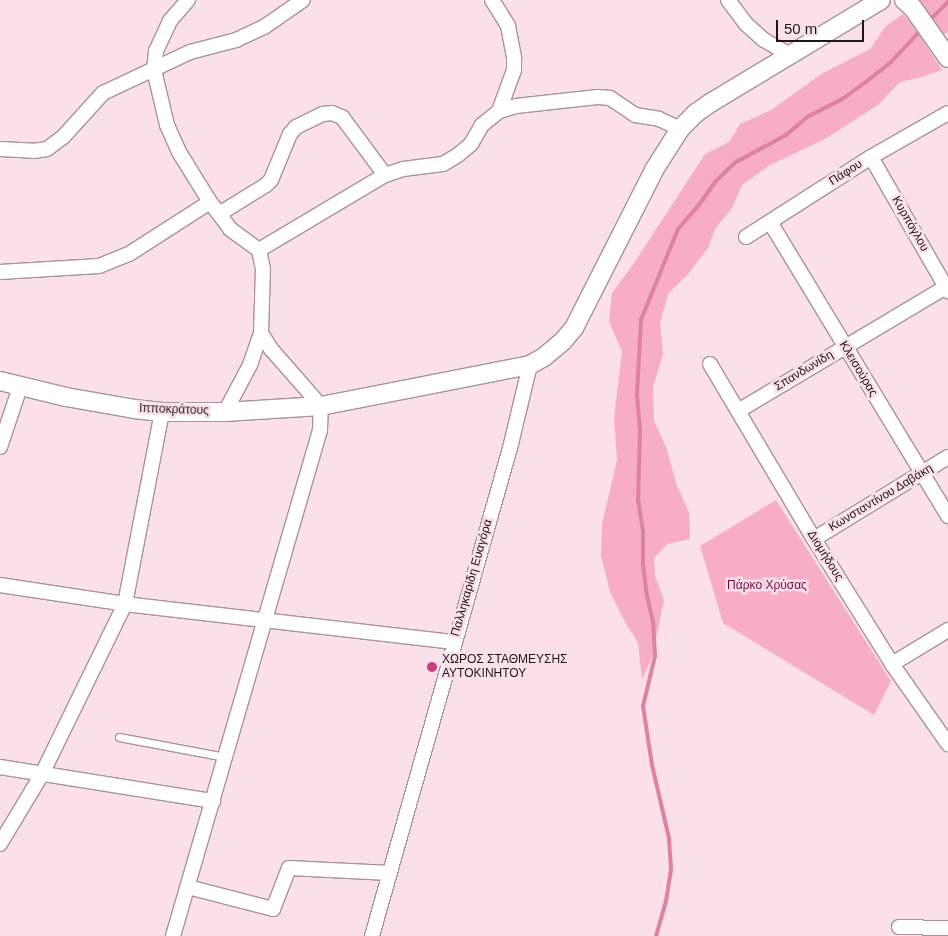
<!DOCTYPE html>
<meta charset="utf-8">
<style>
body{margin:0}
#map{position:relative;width:948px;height:936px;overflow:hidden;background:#fbe0e9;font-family:Arial,sans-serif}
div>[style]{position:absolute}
.green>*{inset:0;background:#f7adc6}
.stream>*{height:4px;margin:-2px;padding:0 2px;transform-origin:2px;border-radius:2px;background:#dd82a3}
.roads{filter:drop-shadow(1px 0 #aa9299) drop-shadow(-1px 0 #aa9299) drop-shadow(0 1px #aa9299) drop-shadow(0 -1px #aa9299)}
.service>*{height:7px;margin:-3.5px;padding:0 3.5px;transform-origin:3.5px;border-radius:3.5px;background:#fff}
.minor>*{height:14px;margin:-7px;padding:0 7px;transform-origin:7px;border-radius:7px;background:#fff}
.tertiary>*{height:18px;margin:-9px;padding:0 9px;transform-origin:9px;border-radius:9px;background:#fff}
.dots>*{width:14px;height:14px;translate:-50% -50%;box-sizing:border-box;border:2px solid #fbe0e9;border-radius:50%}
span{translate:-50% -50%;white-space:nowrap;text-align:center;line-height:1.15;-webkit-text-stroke:5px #fbe0e9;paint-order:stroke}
.street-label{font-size:12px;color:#1f1619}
.park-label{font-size:12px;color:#770742}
.poi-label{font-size:12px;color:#1f1619}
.left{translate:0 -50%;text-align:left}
.scale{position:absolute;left:776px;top:20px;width:88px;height:22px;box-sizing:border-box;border:2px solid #1f1619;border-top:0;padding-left:6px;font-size:15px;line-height:18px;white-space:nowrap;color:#1f1619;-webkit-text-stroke:4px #fbe0e9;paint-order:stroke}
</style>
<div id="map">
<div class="green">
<div style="clip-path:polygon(918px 0,948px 0,948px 32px,943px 35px)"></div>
<div style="clip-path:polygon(903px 14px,913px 25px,942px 70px,922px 77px,900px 82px,878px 105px,825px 139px,770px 165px,742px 185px,732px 208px,715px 229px,708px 248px,689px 273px,668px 294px,660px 323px,663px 354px,653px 387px,654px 421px,666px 447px,677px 486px,689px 512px,690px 539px,667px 544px,654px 558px,655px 576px,664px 600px,652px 658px,642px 679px,638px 643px,625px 622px,610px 592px,601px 556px,602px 524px,617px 460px,614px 418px,622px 351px,609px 322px,612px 293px,634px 263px,705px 154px,729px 142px,740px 124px,771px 110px,823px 73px,870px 49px,886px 26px)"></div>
<div style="clip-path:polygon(776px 500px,891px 681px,874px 715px,723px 623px,700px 546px)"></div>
</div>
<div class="stream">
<div style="left:928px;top:22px;width:28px;rotate:-45deg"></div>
<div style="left:656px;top:936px;width:36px;rotate:-74deg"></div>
<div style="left:666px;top:901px;width:33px;rotate:-81deg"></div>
<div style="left:671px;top:868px;width:30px;rotate:-94deg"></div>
<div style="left:669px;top:838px;width:75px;rotate:-103.1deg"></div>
<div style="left:652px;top:765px;width:60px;rotate:-98.7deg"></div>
<div style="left:643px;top:706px;width:51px;rotate:-76.5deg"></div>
<div style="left:655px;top:656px;width:34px;rotate:-93deg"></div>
<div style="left:653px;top:622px;width:26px;rotate:-103deg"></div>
<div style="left:647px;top:597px;width:33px;rotate:-97deg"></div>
<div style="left:643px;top:564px;width:33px;rotate:-90deg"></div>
<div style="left:643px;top:531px;width:30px;rotate:-99deg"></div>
<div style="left:638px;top:501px;width:71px;rotate:-88.4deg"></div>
<div style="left:640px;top:430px;width:36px;rotate:-95deg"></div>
<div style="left:637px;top:394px;width:74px;rotate:-86.9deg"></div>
<div style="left:641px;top:320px;width:98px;rotate:-67.9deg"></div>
<div style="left:678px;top:229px;width:32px;rotate:-49deg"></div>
<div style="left:699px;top:205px;width:29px;rotate:-55deg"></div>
<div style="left:716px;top:181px;width:28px;rotate:-44deg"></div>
<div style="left:736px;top:162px;width:57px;rotate:-28.4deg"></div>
<div style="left:786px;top:135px;width:30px;rotate:-40deg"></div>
<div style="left:809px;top:116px;width:36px;rotate:-27deg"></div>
<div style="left:841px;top:100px;width:32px;rotate:-36deg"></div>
<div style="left:867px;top:81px;width:31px;rotate:-38deg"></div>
<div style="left:891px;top:62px;width:45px;rotate:-46.8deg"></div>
</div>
<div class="roads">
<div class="service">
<div style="left:119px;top:737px;width:108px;rotate:10.7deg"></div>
</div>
<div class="minor">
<div style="left:188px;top:0;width:28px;rotate:131deg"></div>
<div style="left:170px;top:21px;width:33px;rotate:115deg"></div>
<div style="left:156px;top:51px;width:19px;rotate:96deg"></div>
<div style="left:154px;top:70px;width:57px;rotate:76.7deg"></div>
<div style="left:167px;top:125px;width:30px;rotate:66deg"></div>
<div style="left:179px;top:152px;width:59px;rotate:58.2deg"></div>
<div style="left:210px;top:202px;width:34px;rotate:53deg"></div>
<div style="left:230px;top:229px;width:36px;rotate:36deg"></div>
<div style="left:259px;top:250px;width:19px;rotate:78deg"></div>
<div style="left:263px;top:269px;width:64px;rotate:91.8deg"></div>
<div style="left:261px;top:333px;width:34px;rotate:109deg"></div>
<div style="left:250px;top:365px;width:53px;rotate:118deg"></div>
<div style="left:492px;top:0;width:31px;rotate:58deg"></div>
<div style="left:508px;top:26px;width:33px;rotate:79deg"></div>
<div style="left:514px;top:58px;width:12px;rotate:90deg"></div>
<div style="left:514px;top:70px;width:44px;rotate:110.1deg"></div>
<div style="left:728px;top:0;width:30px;rotate:53deg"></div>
<div style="left:746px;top:24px;width:24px;rotate:42deg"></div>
<div style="left:764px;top:40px;width:30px;rotate:30deg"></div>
<div style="left:0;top:149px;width:34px;rotate:3deg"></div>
<div style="left:34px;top:151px;width:13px;rotate:-9deg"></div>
<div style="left:47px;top:149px;width:21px;rotate:-37deg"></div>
<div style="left:64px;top:136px;width:58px;rotate:-47.8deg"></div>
<div style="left:103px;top:93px;width:96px;rotate:-25.2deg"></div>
<div style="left:190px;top:52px;width:48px;rotate:-14.6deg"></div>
<div style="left:236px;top:40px;width:31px;rotate:-25deg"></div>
<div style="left:264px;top:27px;width:47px;rotate:-34.7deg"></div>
<div style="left:871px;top:157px;width:155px;rotate:60.1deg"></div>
<div style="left:219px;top:214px;width:55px;rotate:-31.7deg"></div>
<div style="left:266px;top:185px;width:7px;rotate:-45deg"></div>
<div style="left:271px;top:180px;width:50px;rotate:-67.6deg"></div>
<div style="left:290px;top:134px;width:9px;rotate:-49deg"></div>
<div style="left:296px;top:127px;width:30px;rotate:-26deg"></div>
<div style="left:323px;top:114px;width:9px;rotate:-6deg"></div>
<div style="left:332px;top:113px;width:11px;rotate:22deg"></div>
<div style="left:342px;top:117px;width:72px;rotate:53.4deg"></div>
<div style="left:770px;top:222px;width:344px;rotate:58.8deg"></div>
<div style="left:746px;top:237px;width:148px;rotate:-32.6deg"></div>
<div style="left:871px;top:157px;width:89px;rotate:-29.7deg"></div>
<div style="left:259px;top:250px;width:147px;rotate:-30.8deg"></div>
<div style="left:385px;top:175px;width:19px;rotate:-18deg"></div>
<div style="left:403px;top:169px;width:40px;rotate:-7.1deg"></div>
<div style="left:443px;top:164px;width:17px;rotate:-31deg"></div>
<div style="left:458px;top:155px;width:17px;rotate:-40deg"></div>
<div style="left:471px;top:144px;width:22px;rotate:-60deg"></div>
<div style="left:482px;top:125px;width:22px;rotate:-39deg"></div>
<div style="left:499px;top:111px;width:18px;rotate:-16deg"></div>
<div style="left:516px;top:106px;width:82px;rotate:-6.3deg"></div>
<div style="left:598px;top:97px;width:12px;rotate:5deg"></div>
<div style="left:610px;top:98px;width:30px;rotate:34deg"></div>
<div style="left:635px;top:115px;width:24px;rotate:9deg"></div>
<div style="left:659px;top:119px;width:23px;rotate:25deg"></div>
<div style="left:0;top:272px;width:99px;rotate:-3.5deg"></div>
<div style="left:99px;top:266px;width:32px;rotate:-22deg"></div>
<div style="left:129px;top:254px;width:96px;rotate:-32.7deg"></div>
<div style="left:710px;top:364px;width:204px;rotate:59.3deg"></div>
<div style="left:814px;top:539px;width:147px;rotate:58deg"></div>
<div style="left:892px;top:664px;width:98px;rotate:55deg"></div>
<div style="left:738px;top:411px;width:244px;rotate:-30.8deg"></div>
<div style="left:0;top:447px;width:63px;rotate:-71.6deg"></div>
<div style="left:814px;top:539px;width:157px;rotate:-31.5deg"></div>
<div style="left:0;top:585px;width:126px;rotate:8.6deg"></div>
<div style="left:125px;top:604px;width:331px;rotate:6.6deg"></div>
<div style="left:892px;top:664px;width:66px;rotate:-31.3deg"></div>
<div style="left:0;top:767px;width:216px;rotate:9.1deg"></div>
<div style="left:0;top:844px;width:82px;rotate:-59deg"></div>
<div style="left:42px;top:774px;width:189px;rotate:-64deg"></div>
<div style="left:125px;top:604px;width:196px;rotate:-79.1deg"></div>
<div style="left:188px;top:887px;width:88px;rotate:14.5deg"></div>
<div style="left:273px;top:909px;width:44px;rotate:-68.7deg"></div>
<div style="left:289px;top:868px;width:101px;rotate:2.8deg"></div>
<div style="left:899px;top:927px;width:49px;rotate:1.2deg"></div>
<div style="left:173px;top:936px;width:527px;rotate:-73.8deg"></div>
<div style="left:320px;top:430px;width:24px;rotate:-88deg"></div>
<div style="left:321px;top:406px;width:76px;rotate:-131.3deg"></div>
<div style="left:271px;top:349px;width:19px;rotate:-122deg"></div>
<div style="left:372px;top:936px;width:507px;rotate:-74.21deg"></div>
<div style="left:510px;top:448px;width:85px;rotate:-76.5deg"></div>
</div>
<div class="tertiary">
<div style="left:904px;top:0;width:12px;rotate:42deg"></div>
<div style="left:913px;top:8px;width:61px;rotate:55deg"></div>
<div style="left:0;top:381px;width:68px;rotate:13.6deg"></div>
<div style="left:66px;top:397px;width:69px;rotate:10deg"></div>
<div style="left:134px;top:409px;width:28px;rotate:6deg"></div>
<div style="left:162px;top:412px;width:63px"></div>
<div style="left:225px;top:412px;width:96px;rotate:-3.6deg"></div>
<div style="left:321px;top:406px;width:213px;rotate:-11.1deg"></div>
<div style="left:530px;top:365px;width:16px;rotate:-30deg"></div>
<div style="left:544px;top:357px;width:25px;rotate:-40deg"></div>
<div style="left:563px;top:341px;width:17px;rotate:-50deg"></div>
<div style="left:574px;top:328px;width:177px;rotate:-63.1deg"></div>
<div style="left:654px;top:170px;width:49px;rotate:-57.6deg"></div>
<div style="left:680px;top:129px;width:23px;rotate:-45deg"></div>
<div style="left:696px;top:113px;width:19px;rotate:-35deg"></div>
<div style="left:712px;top:102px;width:197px;rotate:-31.1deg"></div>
</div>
</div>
<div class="dots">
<div style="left:432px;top:667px;background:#c63e7a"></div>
</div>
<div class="street-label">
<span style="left:846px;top:173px;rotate:-33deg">Πάφου</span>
<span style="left:910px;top:224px;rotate:60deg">Κυρπόγλου</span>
<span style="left:858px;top:369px;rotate:59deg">Κλεισούρας</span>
<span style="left:804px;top:371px;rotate:-31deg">Σπανδωνίδη</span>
<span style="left:174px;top:410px;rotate:2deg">Ιπποκράτους</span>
<span style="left:881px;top:498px;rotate:-31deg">Κωνσταντίνου Δαβάκη</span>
<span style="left:825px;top:556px;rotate:58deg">Διομήδους</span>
<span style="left:472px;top:578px;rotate:-74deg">Παλληκαρίδη Ευαγόρα</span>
</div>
<div class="park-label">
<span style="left:767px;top:586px">Πάρκο Χρύσας</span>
</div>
<div class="poi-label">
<span class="left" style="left:442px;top:667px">ΧΩΡΟΣ ΣΤΑΘΜΕΥΣΗΣ<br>ΑΥΤΟΚΙΝΗΤΟΥ</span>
</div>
<div class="scale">50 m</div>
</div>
